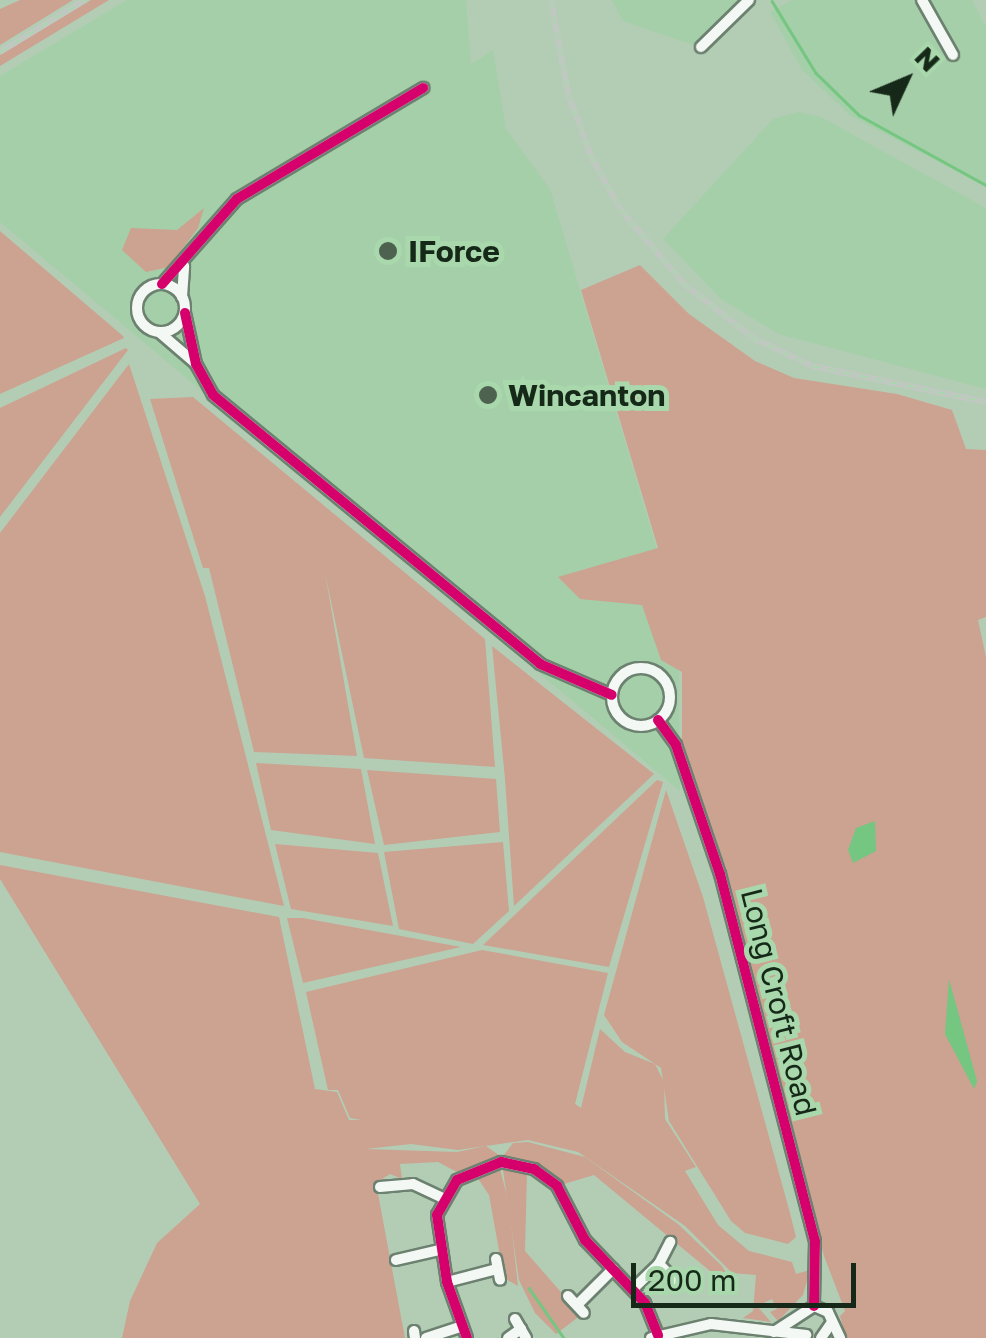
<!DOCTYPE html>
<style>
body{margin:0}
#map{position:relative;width:986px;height:1338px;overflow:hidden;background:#b3cdb5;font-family:"Golos Text",sans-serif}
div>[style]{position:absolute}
.built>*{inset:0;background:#a5cfa9}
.green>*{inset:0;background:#cca291}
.water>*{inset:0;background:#74c681}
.stream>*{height:2.5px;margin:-1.25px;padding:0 1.25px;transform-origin:1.25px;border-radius:1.25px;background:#74c681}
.roads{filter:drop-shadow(2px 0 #6c816f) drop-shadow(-2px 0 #6c816f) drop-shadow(0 2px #6c816f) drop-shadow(0 -2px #6c816f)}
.minor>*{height:10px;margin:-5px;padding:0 5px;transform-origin:5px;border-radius:5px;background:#f4f8f4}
.minor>.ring{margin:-5px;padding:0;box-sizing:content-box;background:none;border:10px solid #f4f8f4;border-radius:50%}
.rail>*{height:6px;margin-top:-3px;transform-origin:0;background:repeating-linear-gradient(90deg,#a8d8ac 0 8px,#c0c8c1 0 16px);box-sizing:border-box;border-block:2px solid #c0c8c1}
.cycleway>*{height:10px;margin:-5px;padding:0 5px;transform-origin:5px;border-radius:5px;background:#d6006c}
.dots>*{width:28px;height:28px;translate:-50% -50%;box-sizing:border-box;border:5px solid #a8d8ac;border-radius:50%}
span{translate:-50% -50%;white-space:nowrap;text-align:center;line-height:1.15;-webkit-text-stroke:10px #a8d8ac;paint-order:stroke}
.poi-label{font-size:30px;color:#162918;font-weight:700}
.left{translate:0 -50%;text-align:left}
.street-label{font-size:30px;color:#162918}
.north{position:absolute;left:856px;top:30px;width:100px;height:100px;-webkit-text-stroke:8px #a8d8ac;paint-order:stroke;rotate:46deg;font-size:28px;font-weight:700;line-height:40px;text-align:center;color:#162918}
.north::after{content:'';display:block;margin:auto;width:35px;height:45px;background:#162918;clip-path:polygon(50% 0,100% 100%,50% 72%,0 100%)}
.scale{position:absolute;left:631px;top:1263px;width:225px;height:45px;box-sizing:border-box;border:5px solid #162918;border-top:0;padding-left:12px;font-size:30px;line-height:35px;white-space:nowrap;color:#162918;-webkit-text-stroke:8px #a8d8ac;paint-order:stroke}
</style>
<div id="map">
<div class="built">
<div style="clip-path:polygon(127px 0,466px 0,471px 64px,493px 50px,506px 129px,550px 189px,678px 620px,680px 791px,0 222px,0 76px)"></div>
<div style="clip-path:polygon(612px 0,740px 0,696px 46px,623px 21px)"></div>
<div style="clip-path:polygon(792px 0,972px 0,986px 27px,986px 187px,851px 116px,803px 71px,770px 12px)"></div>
<div style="clip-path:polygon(798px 112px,821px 117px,986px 208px,986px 389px,779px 334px,721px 299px,663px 239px,773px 119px)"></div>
</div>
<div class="green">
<div style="clip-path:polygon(20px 0,73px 0,0 45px,0 9px)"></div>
<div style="clip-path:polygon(91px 0,109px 0,0 66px,0 55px)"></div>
<div style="clip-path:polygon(204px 208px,198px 228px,169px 267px,146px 272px,122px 250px,131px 228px,177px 230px)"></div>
<div style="clip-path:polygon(0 231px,123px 336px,124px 338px,0 394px)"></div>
<div style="clip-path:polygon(640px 265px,689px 314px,755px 361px,794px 378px,897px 394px,952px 410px,966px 449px,986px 450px,986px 617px,978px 620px,986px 657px,986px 1338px,846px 1338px,840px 1316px,845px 1311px,824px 1256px,736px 915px,682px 741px,682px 672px,661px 660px,642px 605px,580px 599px,558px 577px,658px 548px,581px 290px)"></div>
<div style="clip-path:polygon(126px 348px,128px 350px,0 517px,0 408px)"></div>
<div style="clip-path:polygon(129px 364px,205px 596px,284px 906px,0 852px,0 533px)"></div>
<div style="clip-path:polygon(193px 397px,485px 639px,495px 767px,364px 758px,325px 573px,357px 756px,254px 752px,209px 568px,203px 568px,150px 399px)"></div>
<div style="clip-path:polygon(492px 646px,654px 774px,514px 906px,505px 779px)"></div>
<div style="clip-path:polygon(256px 763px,361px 769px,375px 844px,271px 830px)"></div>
<div style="clip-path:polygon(367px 770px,496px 779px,500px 832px,384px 845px)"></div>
<div style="clip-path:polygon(657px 780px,663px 782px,609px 967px,483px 945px)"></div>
<div style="clip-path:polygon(666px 790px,703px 897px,790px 1213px,796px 1237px,788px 1244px,745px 1233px,731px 1221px,669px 1121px,661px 1068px,622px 1042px,604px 1015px)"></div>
<div style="clip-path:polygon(503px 842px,509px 911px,473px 944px,399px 929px,384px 852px)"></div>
<div style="clip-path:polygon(275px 844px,378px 853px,393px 926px,291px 909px)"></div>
<div style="clip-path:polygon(0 865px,279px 917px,315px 1089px,337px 1092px,349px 1120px,361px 1120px,350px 1118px,338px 1090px,328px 1090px,306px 992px,482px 950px,608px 973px,575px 1104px,581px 1108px,600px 1029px,625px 1052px,655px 1064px,664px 1082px,665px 1119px,696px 1167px,685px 1171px,718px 1225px,749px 1251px,792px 1262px,796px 1274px,810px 1270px,803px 1295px,778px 1321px,770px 1312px,777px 1309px,772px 1299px,757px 1306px,771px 1322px,743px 1318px,753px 1311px,756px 1275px,732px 1273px,685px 1226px,578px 1152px,528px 1140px,458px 1150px,411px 1144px,366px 1149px,457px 1152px,486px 1146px,500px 1156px,457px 1172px,438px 1162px,400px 1164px,402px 1179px,390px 1174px,376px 1183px,405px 1338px,122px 1338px,130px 1301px,157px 1243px,200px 1204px,0 879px)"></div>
<div style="clip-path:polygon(287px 918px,303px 918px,461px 947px,303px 983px)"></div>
<div style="clip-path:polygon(528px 1142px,585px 1157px,678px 1224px,722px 1266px,739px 1295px,594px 1175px,564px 1184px,539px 1164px,503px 1156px,513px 1143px)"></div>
<div style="clip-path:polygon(500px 1169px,509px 1204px,518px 1286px,504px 1278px,489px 1195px,475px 1174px)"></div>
<div style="clip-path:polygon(503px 1170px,527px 1172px,525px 1251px,581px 1315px,556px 1334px,535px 1313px,519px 1280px)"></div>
</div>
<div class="water">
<div style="clip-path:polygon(875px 821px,876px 851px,853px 863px,848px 850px,856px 828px)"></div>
<div style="clip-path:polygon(949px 979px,977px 1081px,974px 1089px,945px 1034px)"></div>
</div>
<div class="stream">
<div style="left:772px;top:1px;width:84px;rotate:58.6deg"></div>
<div style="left:816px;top:73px;width:60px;rotate:44.3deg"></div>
<div style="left:859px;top:115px;width:145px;rotate:28.9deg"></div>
<div style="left:529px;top:1288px;width:61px;rotate:55deg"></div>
</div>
<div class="roads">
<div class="minor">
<div style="left:922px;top:0;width:63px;rotate:60.6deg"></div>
<div style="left:701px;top:47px;width:67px;rotate:-44.4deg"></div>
<div style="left:162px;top:284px;width:113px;rotate:-48.6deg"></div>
<div style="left:237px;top:199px;width:217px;rotate:-30.8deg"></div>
<div class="ring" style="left:137px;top:284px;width:38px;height:38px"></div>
<div style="left:182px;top:297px;width:31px;rotate:-86deg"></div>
<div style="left:185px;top:313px;width:52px;rotate:77.8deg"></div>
<div style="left:196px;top:364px;width:35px;rotate:61deg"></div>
<div style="left:213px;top:395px;width:423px;rotate:39.4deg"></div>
<div style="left:540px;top:664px;width:78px;rotate:23.3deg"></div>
<div style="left:159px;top:332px;width:48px;rotate:40.7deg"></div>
<div class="ring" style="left:612px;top:668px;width:48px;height:48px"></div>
<div style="left:658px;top:720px;width:31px;rotate:54deg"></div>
<div style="left:676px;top:745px;width:136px;rotate:71.2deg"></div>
<div style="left:720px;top:874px;width:379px;rotate:75.5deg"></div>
<div style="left:815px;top:1241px;width:65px;rotate:90.9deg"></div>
<div style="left:380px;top:1187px;width:33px;rotate:-5deg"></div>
<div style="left:413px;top:1184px;width:33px;rotate:25deg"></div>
<div style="left:496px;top:1259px;width:21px;rotate:79deg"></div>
<div style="left:396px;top:1260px;width:44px;rotate:-13.1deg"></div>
<div style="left:659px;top:1264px;width:25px;rotate:45deg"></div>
<div style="left:447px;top:1282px;width:52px;rotate:-14.6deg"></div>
<div style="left:633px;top:1289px;width:36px;rotate:-44deg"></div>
<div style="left:659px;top:1264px;width:25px;rotate:-63deg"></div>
<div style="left:568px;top:1296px;width:23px;rotate:47deg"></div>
<div style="left:577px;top:1305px;width:51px;rotate:-45deg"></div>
<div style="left:814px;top:1306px;width:15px;rotate:23deg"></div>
<div style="left:828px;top:1312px;width:29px;rotate:65deg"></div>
<div style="left:515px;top:1319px;width:22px;rotate:60deg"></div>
<div style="left:414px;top:1331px;width:7px;rotate:82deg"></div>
<div style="left:774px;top:1332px;width:48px;rotate:-33deg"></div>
<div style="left:426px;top:1338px;width:36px;rotate:-18deg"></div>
<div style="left:467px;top:1338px;width:59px;rotate:-109.7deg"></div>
<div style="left:447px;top:1282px;width:68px;rotate:-98.5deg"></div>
<div style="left:437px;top:1215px;width:40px;rotate:-60.3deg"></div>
<div style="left:457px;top:1180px;width:48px;rotate:-22.2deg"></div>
<div style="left:501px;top:1162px;width:34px;rotate:12deg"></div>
<div style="left:534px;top:1169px;width:29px;rotate:36deg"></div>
<div style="left:557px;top:1186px;width:61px;rotate:62.6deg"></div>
<div style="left:585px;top:1240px;width:87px;rotate:46.4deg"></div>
<div style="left:645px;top:1303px;width:35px;rotate:68deg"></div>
<div style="left:508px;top:1338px;width:16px;rotate:-35deg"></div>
<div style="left:651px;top:1338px;width:62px;rotate:-13.1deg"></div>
<div style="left:711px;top:1324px;width:96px;rotate:6.6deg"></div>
<div style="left:821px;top:1338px;width:19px;rotate:-55deg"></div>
</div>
</div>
<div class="rail">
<div style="left:551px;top:0;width:96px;rotate:79.7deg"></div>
<div style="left:568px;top:94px;width:66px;rotate:69.6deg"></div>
<div style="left:591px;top:156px;width:60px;rotate:61.3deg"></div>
<div style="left:620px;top:209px;width:99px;rotate:49.5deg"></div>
<div style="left:684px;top:284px;width:88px;rotate:38deg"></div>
<div style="left:753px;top:338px;width:65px;rotate:25.4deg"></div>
<div style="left:812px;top:366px;width:178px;rotate:11.7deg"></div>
<div style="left:0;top:52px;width:100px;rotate:-31.5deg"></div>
</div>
<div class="cycleway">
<div style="left:162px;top:284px;width:113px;rotate:-48.6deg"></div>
<div style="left:237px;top:199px;width:217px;rotate:-30.8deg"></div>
<div style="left:185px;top:313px;width:52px;rotate:77.8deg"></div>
<div style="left:196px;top:364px;width:35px;rotate:61deg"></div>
<div style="left:213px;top:395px;width:423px;rotate:39.4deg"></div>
<div style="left:540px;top:664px;width:78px;rotate:23.3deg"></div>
<div style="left:658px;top:720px;width:31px;rotate:54deg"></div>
<div style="left:676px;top:745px;width:136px;rotate:71.2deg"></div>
<div style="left:720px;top:874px;width:379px;rotate:75.5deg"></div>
<div style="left:815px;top:1241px;width:65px;rotate:90.9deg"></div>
<div style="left:467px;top:1338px;width:59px;rotate:-109.7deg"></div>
<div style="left:447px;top:1282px;width:68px;rotate:-98.5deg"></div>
<div style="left:437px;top:1215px;width:40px;rotate:-60.3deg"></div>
<div style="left:457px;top:1180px;width:48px;rotate:-22.2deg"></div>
<div style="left:501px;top:1162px;width:34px;rotate:12deg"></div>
<div style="left:534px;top:1169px;width:29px;rotate:36deg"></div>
<div style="left:557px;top:1186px;width:61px;rotate:62.6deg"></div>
<div style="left:585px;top:1240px;width:87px;rotate:46.4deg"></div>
<div style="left:645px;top:1303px;width:35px;rotate:68deg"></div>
</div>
<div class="dots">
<div style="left:388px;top:251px;background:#4d624f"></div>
<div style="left:488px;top:395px;background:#4d624f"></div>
</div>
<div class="poi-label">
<span class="left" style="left:408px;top:251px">IForce</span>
<span class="left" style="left:508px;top:395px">Wincanton</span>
</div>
<div class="street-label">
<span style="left:779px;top:1002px;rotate:76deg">Long Croft Road</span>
</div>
<div class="north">N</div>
<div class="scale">200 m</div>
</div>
